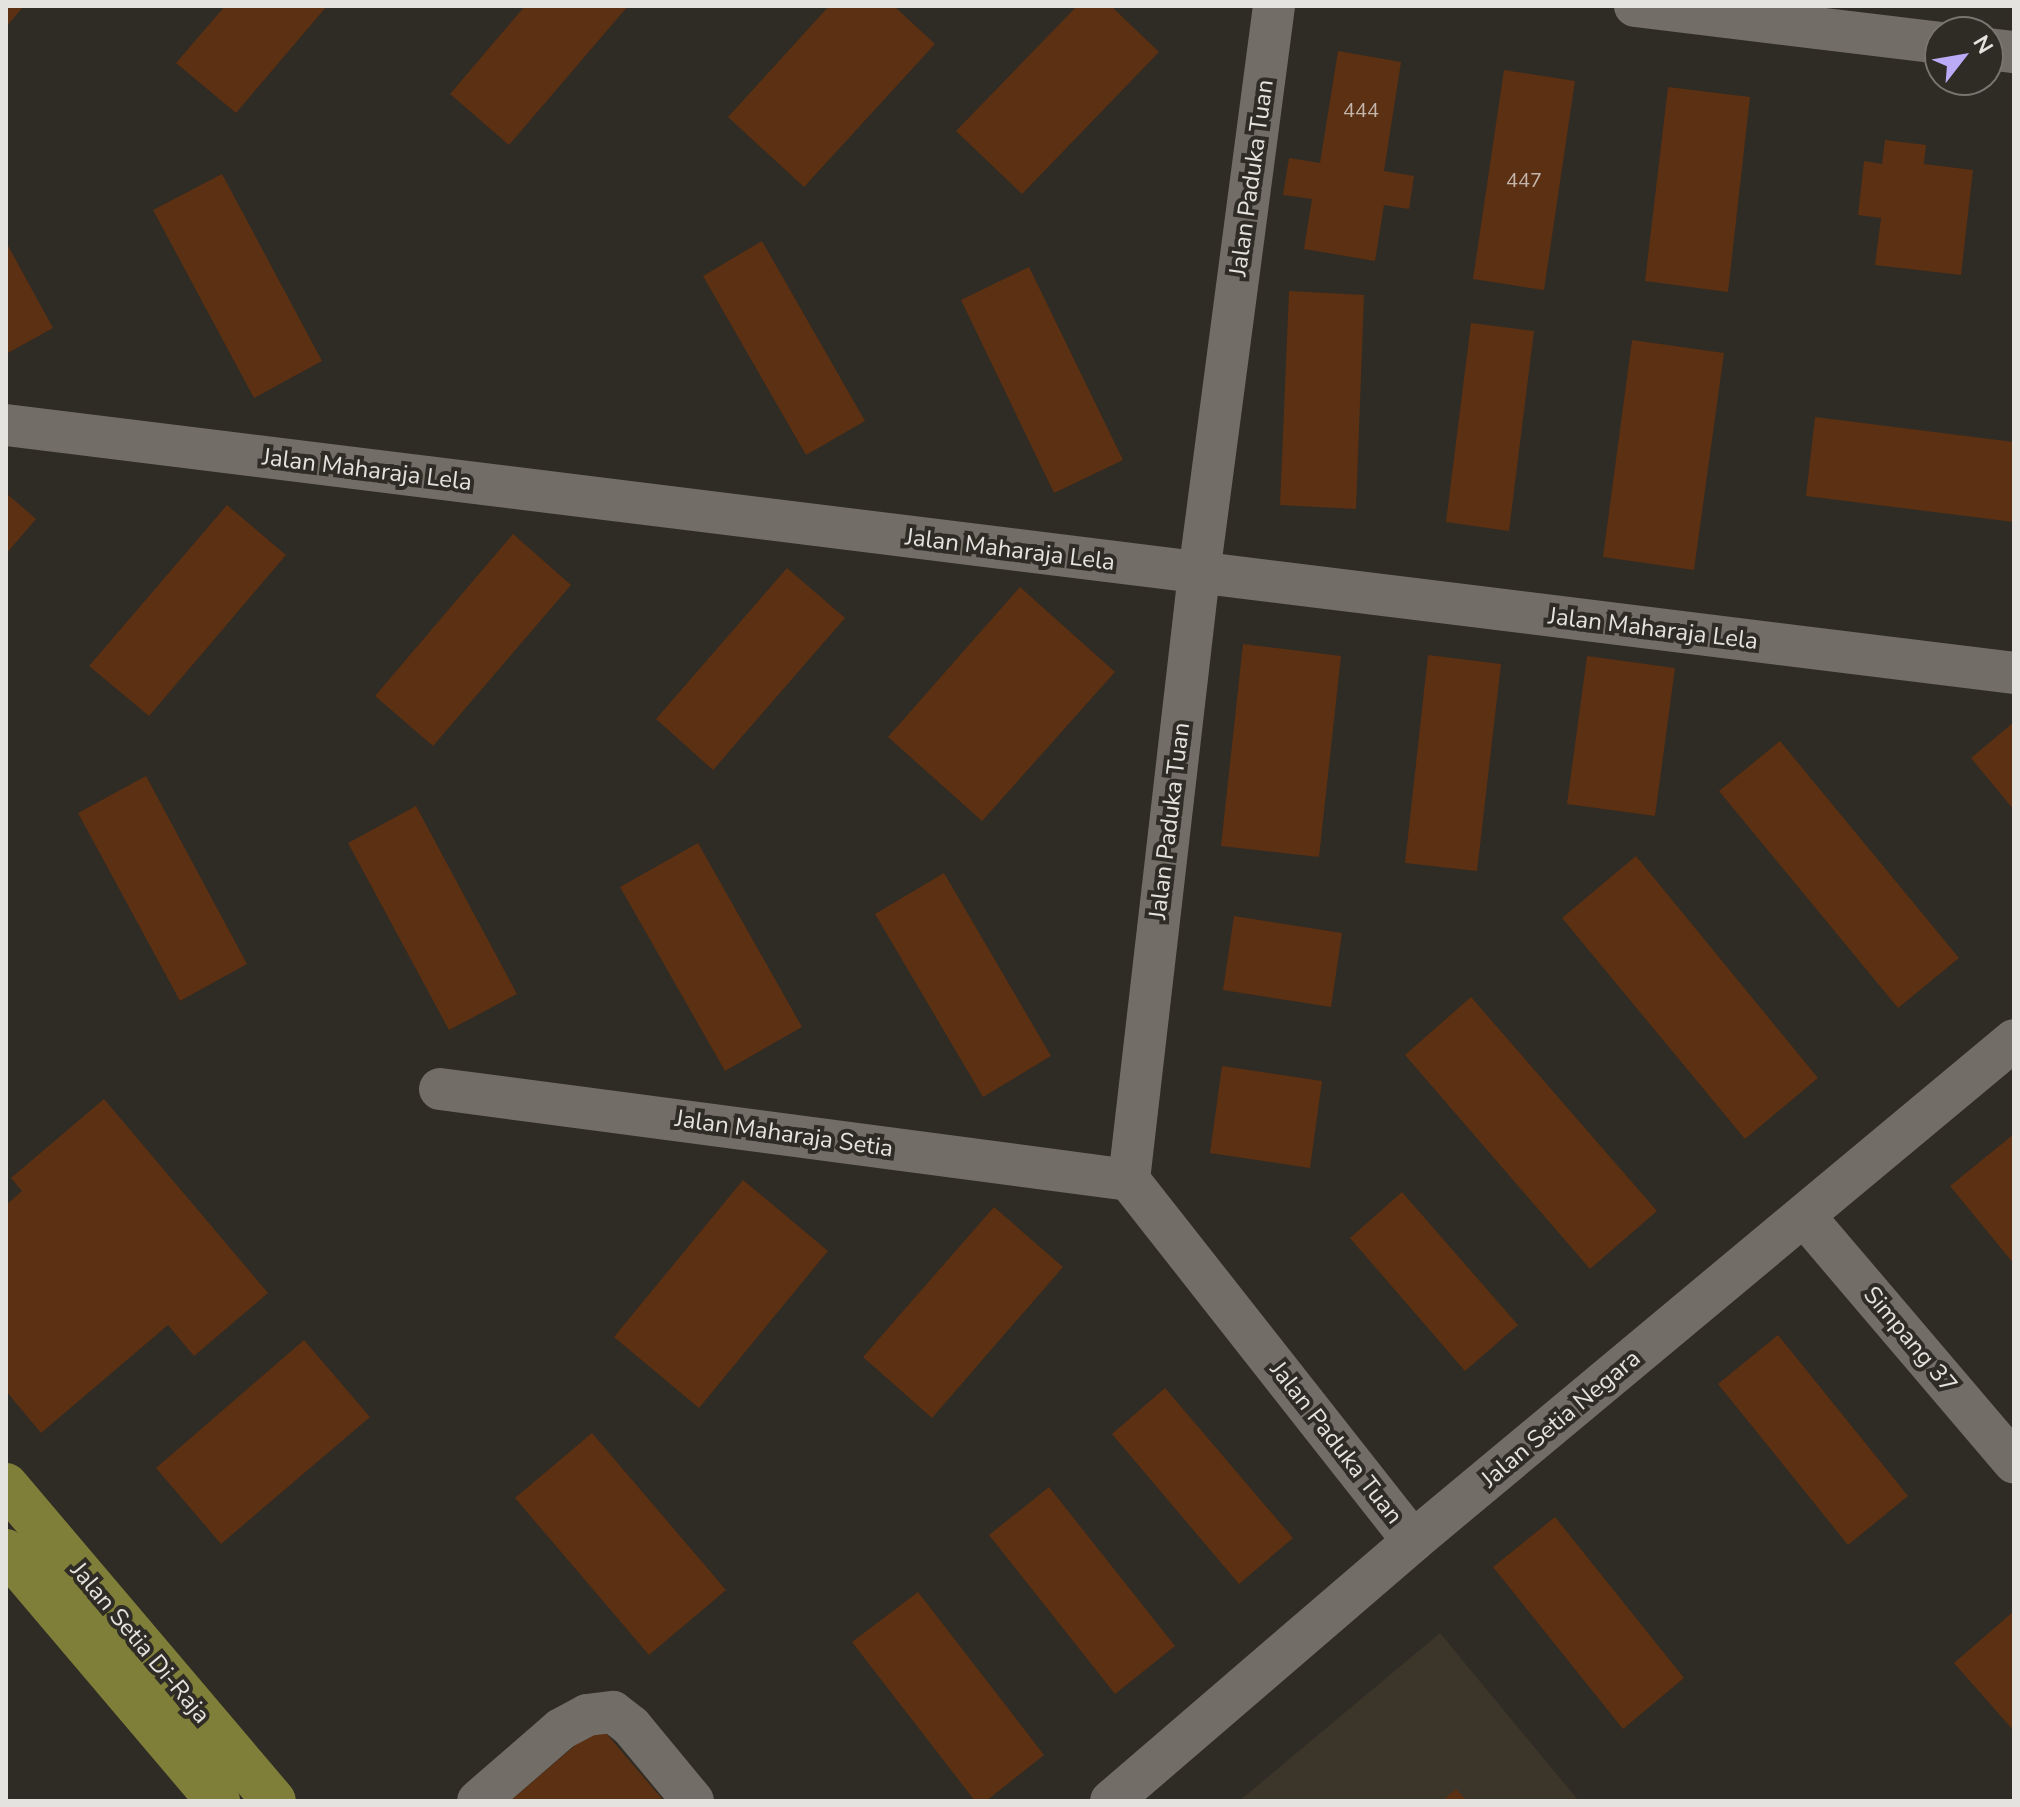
<!DOCTYPE html>
<style>
body{margin:0}
#map{position:relative;width:2020px;height:1807px;overflow:hidden;background:#2f2b25;font-family:"Nunito Sans",sans-serif}
div>[style]{position:absolute}
.built>*{inset:0;background:#3b352a}
.building>*{inset:0;background:#5c3012}
.minor>*{height:42px;margin:-21px;padding:0 21px;transform-origin:21px;border-radius:21px;background:#726e67}
.major>*{height:44px;margin:-22px;padding:0 22px;transform-origin:22px;border-radius:22px;background:#7f7f39}
span{translate:-50% -50%;white-space:nowrap;text-align:center;line-height:1.15;-webkit-text-stroke:8px #2f2b25;paint-order:stroke}
.number-label{font-size:20px;color:#c3b6ac}
.number-label span{-webkit-text-stroke-width:0}
.street-label{font-size:24px;color:#e5e3df}
.frame{position:absolute;inset:0;border:8px solid #e5e3df;pointer-events:none}
.north{position:absolute;left:1924px;top:16px;width:80px;height:80px;box-sizing:border-box;background:#2f2b25;border:2px solid #78756f;border-radius:50%;rotate:59deg;font-size:22px;font-weight:700;line-height:32px;text-align:center;color:#e5e3df}
.north::after{content:'';display:block;margin:auto;width:28px;height:36px;background:#bbaaf6;clip-path:polygon(50% 0,100% 100%,50% 72%,0 100%)}
</style>
<div id="map">
<div class="built">
<div style="clip-path:polygon(1440px 1633px,1579px 1801px,1239px 1801px)"></div>
</div>
<div class="building">
<div style="clip-path:polygon(6px 6px,24px 6px,6px 27px)"></div>
<div style="clip-path:polygon(225px 6px,327px 6px,236px 113px,176px 63px)"></div>
<div style="clip-path:polygon(525px 6px,628px 6px,509px 145px,450px 94px)"></div>
<div style="clip-path:polygon(829px 6px,894px 6px,935px 44px,804px 187px,728px 117px)"></div>
<div style="clip-path:polygon(1077px 6px,1111px 6px,1159px 52px,1022px 194px,956px 131px)"></div>
<div style="clip-path:polygon(1338px 51px,1401px 62px,1384px 171px,1414px 176px,1409px 209px,1384px 205px,1375px 261px,1304px 249px,1312px 199px,1283px 195px,1289px 158px,1320px 163px)"></div>
<div style="clip-path:polygon(1504px 70px,1575px 81px,1544px 290px,1473px 279px)"></div>
<div style="clip-path:polygon(1668px 87px,1750px 97px,1728px 292px,1645px 281px)"></div>
<div style="clip-path:polygon(1885px 140px,1926px 145px,1924px 164px,1973px 170px,1961px 275px,1875px 265px,1881px 218px,1858px 215px,1864px 161px,1882px 164px)"></div>
<div style="clip-path:polygon(222px 174px,322px 361px,254px 398px,153px 210px)"></div>
<div style="clip-path:polygon(762px 241px,865px 421px,806px 455px,703px 276px)"></div>
<div style="clip-path:polygon(6px 242px,53px 328px,6px 354px)"></div>
<div style="clip-path:polygon(1029px 267px,1123px 460px,1054px 493px,961px 300px)"></div>
<div style="clip-path:polygon(1289px 291px,1364px 295px,1356px 509px,1280px 505px)"></div>
<div style="clip-path:polygon(1471px 323px,1534px 331px,1509px 531px,1446px 522px)"></div>
<div style="clip-path:polygon(1632px 340px,1724px 353px,1694px 570px,1603px 557px)"></div>
<div style="clip-path:polygon(1815px 417px,2014px 442px,2014px 522px,1806px 496px)"></div>
<div style="clip-path:polygon(6px 493px,36px 519px,6px 554px)"></div>
<div style="clip-path:polygon(227px 505px,286px 555px,149px 716px,89px 666px)"></div>
<div style="clip-path:polygon(513px 534px,571px 585px,433px 746px,375px 696px)"></div>
<div style="clip-path:polygon(787px 568px,845px 618px,713px 770px,656px 719px)"></div>
<div style="clip-path:polygon(1020px 587px,1115px 672px,982px 821px,888px 737px)"></div>
<div style="clip-path:polygon(1243px 644px,1341px 656px,1319px 857px,1221px 846px)"></div>
<div style="clip-path:polygon(1428px 655px,1501px 664px,1477px 871px,1405px 863px)"></div>
<div style="clip-path:polygon(1587px 656px,1675px 668px,1655px 816px,1567px 804px)"></div>
<div style="clip-path:polygon(2014px 722px,2014px 810px,1971px 758px)"></div>
<div style="clip-path:polygon(1780px 741px,1959px 958px,1898px 1008px,1719px 791px)"></div>
<div style="clip-path:polygon(146px 776px,247px 964px,180px 1001px,78px 813px)"></div>
<div style="clip-path:polygon(416px 806px,517px 994px,449px 1030px,348px 843px)"></div>
<div style="clip-path:polygon(698px 843px,802px 1027px,725px 1071px,620px 887px)"></div>
<div style="clip-path:polygon(1636px 856px,1818px 1078px,1745px 1139px,1562px 918px)"></div>
<div style="clip-path:polygon(944px 873px,1051px 1056px,983px 1097px,875px 914px)"></div>
<div style="clip-path:polygon(1234px 916px,1342px 933px,1331px 1007px,1223px 990px)"></div>
<div style="clip-path:polygon(1471px 997px,1657px 1211px,1590px 1269px,1405px 1055px)"></div>
<div style="clip-path:polygon(1222px 1066px,1322px 1081px,1310px 1168px,1210px 1153px)"></div>
<div style="clip-path:polygon(104px 1099px,268px 1293px,194px 1356px,168px 1325px,41px 1433px,6px 1391px,6px 1205px,22px 1191px,11px 1178px)"></div>
<div style="clip-path:polygon(2014px 1134px,2014px 1264px,1950px 1186px)"></div>
<div style="clip-path:polygon(743px 1180px,828px 1251px,699px 1408px,614px 1337px)"></div>
<div style="clip-path:polygon(1402px 1192px,1518px 1325px,1465px 1371px,1350px 1238px)"></div>
<div style="clip-path:polygon(994px 1207px,1063px 1267px,932px 1418px,863px 1357px)"></div>
<div style="clip-path:polygon(1778px 1335px,1908px 1496px,1848px 1545px,1718px 1384px)"></div>
<div style="clip-path:polygon(304px 1340px,370px 1417px,221px 1544px,156px 1468px)"></div>
<div style="clip-path:polygon(1165px 1388px,1293px 1538px,1239px 1584px,1112px 1434px)"></div>
<div style="clip-path:polygon(592px 1433px,726px 1590px,649px 1655px,515px 1498px)"></div>
<div style="clip-path:polygon(1049px 1487px,1175px 1646px,1115px 1694px,989px 1535px)"></div>
<div style="clip-path:polygon(1555px 1517px,1684px 1678px,1623px 1729px,1493px 1567px)"></div>
<div style="clip-path:polygon(918px 1592px,1044px 1755px,986px 1801px,975px 1801px,852px 1642px)"></div>
<div style="clip-path:polygon(2014px 1611px,2014px 1731px,1954px 1663px)"></div>
<div style="clip-path:polygon(599px 1725px,664px 1801px,510px 1801px)"></div>
<div style="clip-path:polygon(1456px 1789px,1467px 1801px,1442px 1801px)"></div>
</div>
<div class="minor">
<div style="left:1274px;top:6px;width:573px;rotate:97.52deg"></div>
<div style="left:1199px;top:574px;width:610px;rotate:96.59deg"></div>
<div style="left:1129px;top:1180px;width:459px;rotate:51.8deg"></div>
<div style="left:1635px;top:6px;width:307px;rotate:6.9deg"></div>
<div style="left:1988px;top:49px;width:26px;rotate:7deg"></div>
<div style="left:6px;top:425px;width:2023px;rotate:7.04deg"></div>
<div style="left:440px;top:1089px;width:695px;rotate:7.52deg"></div>
<div style="left:1806px;top:1218px;width:321px;rotate:49.6deg"></div>
<div style="left:478px;top:1801px;width:110px;rotate:-40.9deg"></div>
<div style="left:561px;top:1729px;width:30px;rotate:-28deg"></div>
<div style="left:587px;top:1715px;width:26px;rotate:-7deg"></div>
<div style="left:613px;top:1712px;width:23px;rotate:38deg"></div>
<div style="left:631px;top:1726px;width:97px;rotate:50.4deg"></div>
<div style="left:1111px;top:1801px;width:399px;rotate:-40.7deg"></div>
<div style="left:1413px;top:1541px;width:782px;rotate:-39.81deg"></div>
</div>
<div class="major">
<div style="left:6px;top:1485px;width:414px;rotate:49.7deg"></div>
<div style="left:6px;top:1551px;width:328px;rotate:49.7deg"></div>
</div>
<div class="number-label">
<span style="left:1361px;top:110px">444</span>
<span style="left:1524px;top:180px">447</span>
</div>
<div class="street-label">
<span style="left:1252px;top:178px;rotate:-82deg">Jalan Paduka Tuan</span>
<span style="left:367px;top:470px;rotate:7deg">Jalan Maharaja Lela</span>
<span style="left:1010px;top:550px;rotate:7deg">Jalan Maharaja Lela</span>
<span style="left:1653px;top:629px;rotate:7deg">Jalan Maharaja Lela</span>
<span style="left:1170px;top:821px;rotate:-83deg">Jalan Paduka Tuan</span>
<span style="left:784px;top:1134px;rotate:8deg">Jalan Maharaja Setia</span>
<span style="left:1910px;top:1340px;rotate:50deg">Simpang 37</span>
<span style="left:1561px;top:1419px;rotate:-40deg">Jalan Setia Negara</span>
<span style="left:1336px;top:1443px;rotate:52deg">Jalan Paduka Tuan</span>
<span style="left:140px;top:1643px;rotate:50deg">Jalan Setia Di-Raja</span>
</div>
<div class="frame"></div>
<div class="north">N</div>
</div>
